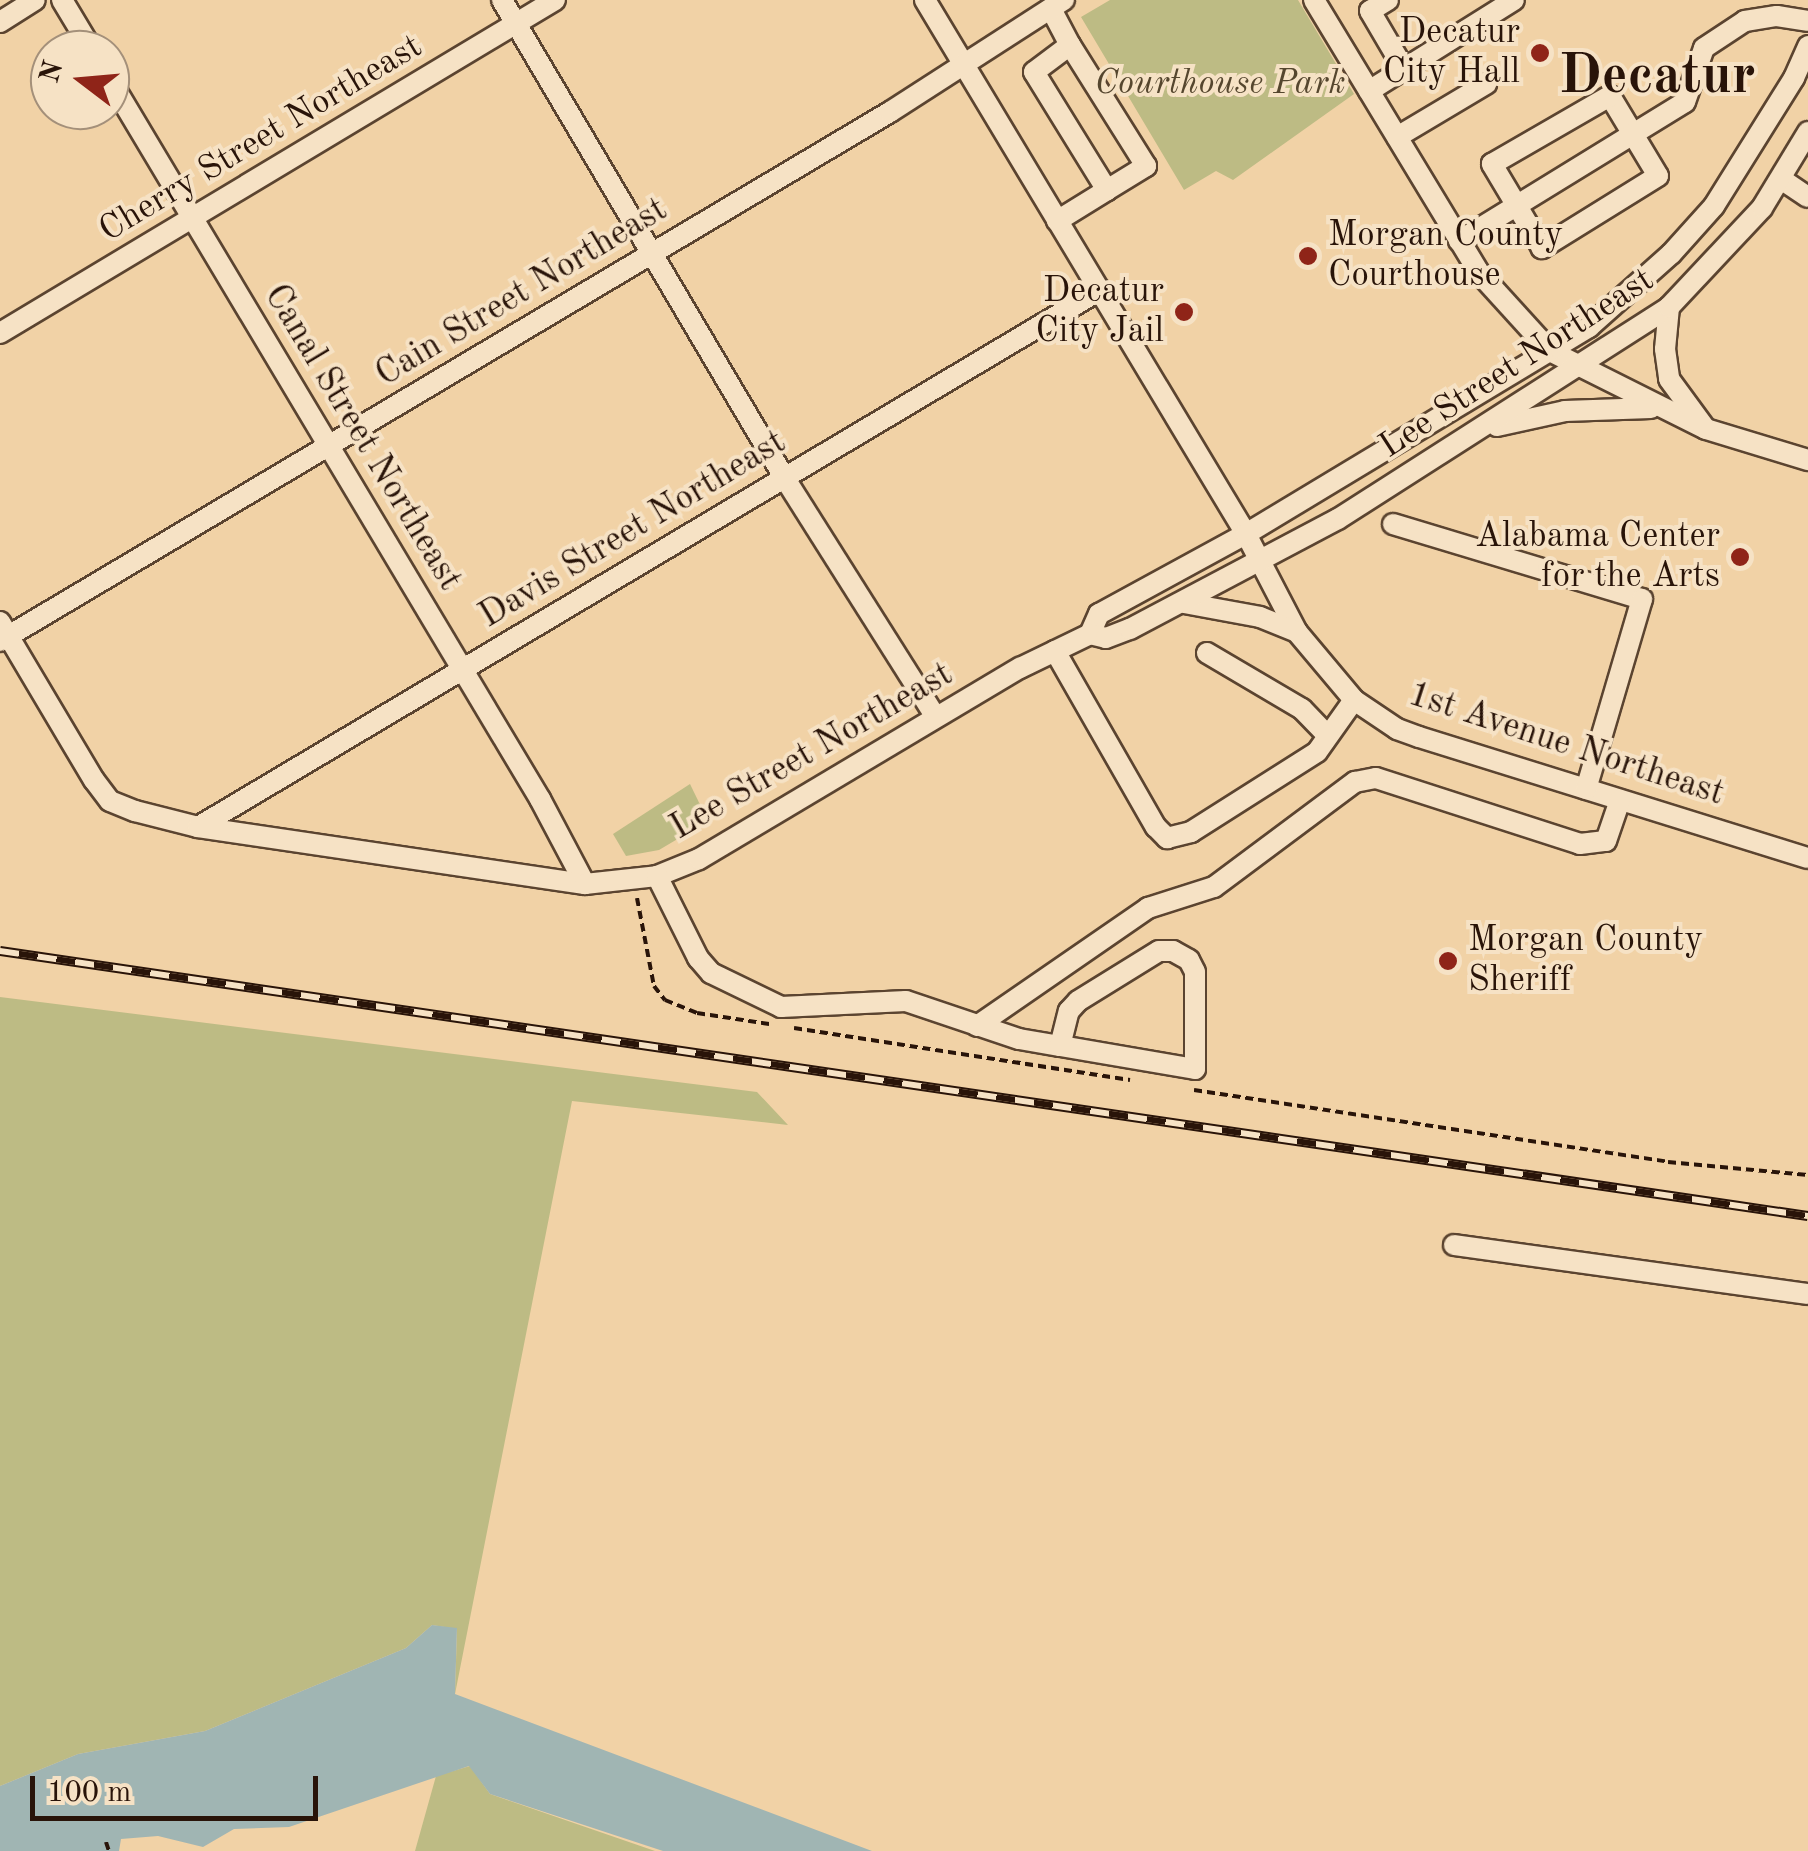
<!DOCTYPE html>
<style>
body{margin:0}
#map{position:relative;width:1808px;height:1851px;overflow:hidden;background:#f1d2a6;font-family:"Old Standard TT",serif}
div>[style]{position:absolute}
.green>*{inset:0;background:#bdbb84}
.water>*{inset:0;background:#a0b5b3}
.path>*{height:4px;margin-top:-2px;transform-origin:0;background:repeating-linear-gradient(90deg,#291409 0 8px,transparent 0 13px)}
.roads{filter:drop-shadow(2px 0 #5b4430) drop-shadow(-2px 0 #5b4430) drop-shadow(0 2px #5b4430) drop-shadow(0 -2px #5b4430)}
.minor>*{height:20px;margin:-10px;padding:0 10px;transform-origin:10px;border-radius:10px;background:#f6e2c5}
.rail>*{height:10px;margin-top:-5px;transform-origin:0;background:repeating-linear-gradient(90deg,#f6e2c5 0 19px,#291409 0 38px);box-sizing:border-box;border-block:2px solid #291409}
.dots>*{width:28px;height:28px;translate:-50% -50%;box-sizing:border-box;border:5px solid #f6e2c5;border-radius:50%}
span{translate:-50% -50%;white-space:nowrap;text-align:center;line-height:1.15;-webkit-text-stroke:8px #f6e2c5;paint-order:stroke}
.poi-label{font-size:35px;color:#291409}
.right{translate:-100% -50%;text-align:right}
.left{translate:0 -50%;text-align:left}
.park-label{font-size:35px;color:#55462e;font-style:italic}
.street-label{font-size:35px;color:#291409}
.town-label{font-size:55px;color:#291409;font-weight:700}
.north{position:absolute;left:30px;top:30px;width:100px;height:100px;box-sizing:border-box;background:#f6e2c5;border:2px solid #a4907a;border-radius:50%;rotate:286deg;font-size:28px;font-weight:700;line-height:40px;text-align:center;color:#291409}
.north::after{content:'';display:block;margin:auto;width:35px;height:45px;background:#8f2418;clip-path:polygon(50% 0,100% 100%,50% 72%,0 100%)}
.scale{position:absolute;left:30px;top:1776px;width:288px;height:45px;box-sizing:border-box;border:5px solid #291409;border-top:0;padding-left:12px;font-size:30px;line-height:35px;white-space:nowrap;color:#291409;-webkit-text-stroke:8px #f6e2c5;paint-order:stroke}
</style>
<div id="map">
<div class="green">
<div style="clip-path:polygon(1110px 0,1298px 0,1354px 94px,1233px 180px,1216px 171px,1184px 190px,1081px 17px)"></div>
<div style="clip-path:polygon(690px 784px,708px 821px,659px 850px,626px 856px,613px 834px)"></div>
<div style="clip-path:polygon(0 997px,757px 1092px,788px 1125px,572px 1101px,455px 1694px,457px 1629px,432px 1625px,406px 1648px,205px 1731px,78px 1754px,0 1786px)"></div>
<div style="clip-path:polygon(470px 1766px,490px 1794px,655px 1851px,415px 1851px,436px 1776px)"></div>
</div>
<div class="water">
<div style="clip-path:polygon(432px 1625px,457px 1628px,455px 1694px,872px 1851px,663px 1851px,490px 1794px,469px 1766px,289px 1827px,234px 1829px,203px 1847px,158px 1836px,121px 1839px,119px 1851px,0 1851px,0 1786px,78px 1754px,205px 1731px,406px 1648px)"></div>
</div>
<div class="path">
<div style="left:637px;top:898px;width:90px;rotate:79.1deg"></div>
<div style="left:654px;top:986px;width:18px;rotate:52deg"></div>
<div style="left:665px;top:1000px;width:35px;rotate:22deg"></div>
<div style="left:697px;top:1013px;width:73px;rotate:8.7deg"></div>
<div style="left:794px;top:1028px;width:340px;rotate:8.8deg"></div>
<div style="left:1194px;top:1090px;width:479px;rotate:8.6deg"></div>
<div style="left:1668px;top:1162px;width:141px;rotate:5.3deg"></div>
<div style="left:106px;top:1842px;width:9px;rotate:72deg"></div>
</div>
<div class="roads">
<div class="minor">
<div style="left:62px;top:0;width:58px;rotate:59deg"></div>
<div style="left:502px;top:0;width:554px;rotate:59.41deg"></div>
<div style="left:784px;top:477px;width:284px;rotate:57.7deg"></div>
<div style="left:925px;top:0;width:623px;rotate:58.99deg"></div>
<div style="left:1246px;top:534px;width:110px;rotate:62.5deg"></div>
<div style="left:1297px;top:632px;width:89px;rotate:50deg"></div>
<div style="left:1354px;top:700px;width:52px;rotate:34deg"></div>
<div style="left:1397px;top:729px;width:23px;rotate:20deg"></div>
<div style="left:1419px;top:737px;width:407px;rotate:17.3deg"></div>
<div style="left:1314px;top:0;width:320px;rotate:58.8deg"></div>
<div style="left:1480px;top:274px;width:104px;rotate:47.7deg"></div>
<div style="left:1550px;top:351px;width:174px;rotate:26.6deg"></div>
<div style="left:1706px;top:429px;width:107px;rotate:16.9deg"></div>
<div style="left:1388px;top:0;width:21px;rotate:149deg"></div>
<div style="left:1370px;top:11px;width:67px;rotate:59.6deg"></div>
<div style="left:1051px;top:9px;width:41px;rotate:62.2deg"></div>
<div style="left:1070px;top:45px;width:45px;rotate:143.1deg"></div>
<div style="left:1034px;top:72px;width:139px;rotate:58.3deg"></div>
<div style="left:1107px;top:190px;width:46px;rotate:-31.6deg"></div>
<div style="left:1146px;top:166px;width:143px;rotate:-122.1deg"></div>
<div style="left:0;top:22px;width:41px;rotate:-32.2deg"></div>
<div style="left:110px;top:80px;width:838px;rotate:59.12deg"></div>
<div style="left:540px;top:799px;width:96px;rotate:62.1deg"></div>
<div style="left:1369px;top:91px;width:171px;rotate:-32.1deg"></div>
<div style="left:1610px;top:96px;width:93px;rotate:59deg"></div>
<div style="left:1658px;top:176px;width:137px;rotate:148.2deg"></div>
<div style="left:1542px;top:248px;width:98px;rotate:-120.8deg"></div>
<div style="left:1492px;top:164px;width:136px;rotate:-30deg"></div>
<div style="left:1397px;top:137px;width:104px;rotate:-30.8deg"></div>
<div style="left:1781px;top:179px;width:32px;rotate:34deg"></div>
<div style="left:1057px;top:221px;width:59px;rotate:-31.8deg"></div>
<div style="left:1459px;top:241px;width:265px;rotate:-31.6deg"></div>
<div style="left:1685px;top:102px;width:57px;rotate:-70.6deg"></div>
<div style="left:1704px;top:48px;width:49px;rotate:-33.4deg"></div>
<div style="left:1745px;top:21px;width:32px;rotate:-9deg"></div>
<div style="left:1777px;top:16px;width:31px;rotate:9deg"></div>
<div style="left:1669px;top:307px;width:42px;rotate:95.4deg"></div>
<div style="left:1665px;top:349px;width:30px;rotate:82deg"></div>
<div style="left:1669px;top:379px;width:61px;rotate:53.7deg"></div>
<div style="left:0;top:333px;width:647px;rotate:-30.96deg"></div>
<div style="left:1497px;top:426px;width:70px;rotate:-12.4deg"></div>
<div style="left:1565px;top:411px;width:86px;rotate:-2deg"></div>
<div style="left:1393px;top:524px;width:260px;rotate:16.8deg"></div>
<div style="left:1642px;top:599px;width:198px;rotate:106.4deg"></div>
<div style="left:1184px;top:603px;width:77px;rotate:10.4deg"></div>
<div style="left:1260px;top:617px;width:40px;rotate:22deg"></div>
<div style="left:0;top:622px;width:184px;rotate:59.3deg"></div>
<div style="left:94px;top:780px;width:26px;rotate:53deg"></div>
<div style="left:110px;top:801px;width:27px;rotate:22deg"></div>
<div style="left:135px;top:811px;width:65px;rotate:14.3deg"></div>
<div style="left:198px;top:827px;width:391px;rotate:8.4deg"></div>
<div style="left:585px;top:884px;width:72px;rotate:-6.3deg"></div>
<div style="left:657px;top:876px;width:45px;rotate:-22deg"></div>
<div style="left:699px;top:859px;width:374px;rotate:-30.8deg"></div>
<div style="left:1020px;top:668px;width:78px;rotate:-25.9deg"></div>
<div style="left:1090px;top:634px;width:22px;rotate:-66deg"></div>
<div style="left:1099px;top:614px;width:167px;rotate:-28.6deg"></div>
<div style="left:1246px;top:534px;width:401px;rotate:-31.1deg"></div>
<div style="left:1589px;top:327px;width:110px;rotate:-41.7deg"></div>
<div style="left:1671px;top:254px;width:64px;rotate:-48.1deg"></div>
<div style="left:1714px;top:206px;width:151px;rotate:-58deg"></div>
<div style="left:1794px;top:78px;width:35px;rotate:-66deg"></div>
<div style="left:1090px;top:634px;width:16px;rotate:14deg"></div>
<div style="left:1106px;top:638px;width:26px;rotate:-21deg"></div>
<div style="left:1130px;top:629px;width:235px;rotate:-27.9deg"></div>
<div style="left:1338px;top:519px;width:393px;rotate:-32.6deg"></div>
<div style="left:1669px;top:307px;width:136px;rotate:-46.8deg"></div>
<div style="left:1762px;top:208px;width:89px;rotate:-58.8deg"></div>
<div style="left:0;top:641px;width:1035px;rotate:-30.73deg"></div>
<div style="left:890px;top:112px;width:207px;rotate:-32.8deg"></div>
<div style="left:1055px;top:651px;width:203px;rotate:60.2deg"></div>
<div style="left:1156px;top:827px;width:16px;rotate:45deg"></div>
<div style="left:1167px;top:838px;width:25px;rotate:-14deg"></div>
<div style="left:1191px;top:832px;width:149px;rotate:-32.4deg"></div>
<div style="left:1317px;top:752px;width:64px;rotate:-54.6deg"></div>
<div style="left:1207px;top:653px;width:110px;rotate:30.5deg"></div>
<div style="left:1302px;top:709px;width:37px;rotate:46deg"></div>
<div style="left:198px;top:827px;width:1050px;rotate:-30.77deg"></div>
<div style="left:657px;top:876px;width:92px;rotate:63.4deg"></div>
<div style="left:698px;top:958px;width:20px;rotate:49deg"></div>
<div style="left:711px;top:973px;width:78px;rotate:25.9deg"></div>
<div style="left:781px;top:1007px;width:125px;rotate:-2.7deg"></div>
<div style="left:906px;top:1001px;width:119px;rotate:18.6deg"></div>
<div style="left:1019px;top:1039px;width:42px;rotate:9.7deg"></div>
<div style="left:1060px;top:1046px;width:36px;rotate:-76deg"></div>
<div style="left:1069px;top:1011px;width:13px;rotate:-48deg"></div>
<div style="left:1078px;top:1001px;width:95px;rotate:-31.7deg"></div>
<div style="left:1159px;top:951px;width:14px"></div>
<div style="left:1173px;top:951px;width:18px;rotate:29deg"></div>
<div style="left:1189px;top:960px;width:13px;rotate:63deg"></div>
<div style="left:1195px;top:972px;width:97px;rotate:90deg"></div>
<div style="left:1195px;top:1069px;width:137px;rotate:-170.3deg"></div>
<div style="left:977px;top:1026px;width:208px;rotate:-34.6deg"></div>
<div style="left:1148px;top:908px;width:69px;rotate:-17.7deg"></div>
<div style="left:1214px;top:887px;width:176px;rotate:-36.7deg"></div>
<div style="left:1355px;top:782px;width:21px;rotate:-11deg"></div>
<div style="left:1376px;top:778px;width:214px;rotate:17.9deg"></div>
<div style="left:1580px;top:844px;width:26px;rotate:-7deg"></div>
<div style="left:1606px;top:841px;width:43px;rotate:-71.1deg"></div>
<div style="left:1454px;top:1245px;width:357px;rotate:7.9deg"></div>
</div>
</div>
<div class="rail">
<div style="left:0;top:951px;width:1827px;rotate:8.34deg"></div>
</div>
<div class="dots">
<div style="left:1540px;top:53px;background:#8f2418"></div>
<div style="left:1308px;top:256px;background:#8f2418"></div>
<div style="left:1184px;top:312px;background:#8f2418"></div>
<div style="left:1740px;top:557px;background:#8f2418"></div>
<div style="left:1448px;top:961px;background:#8f2418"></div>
</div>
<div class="poi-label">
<span class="right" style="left:1520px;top:53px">Decatur<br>City Hall</span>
<span class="left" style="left:1328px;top:256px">Morgan County<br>Courthouse</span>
<span class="right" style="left:1164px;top:312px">Decatur<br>City Jail</span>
<span class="right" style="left:1720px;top:557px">Alabama Center<br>for the Arts</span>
<span class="left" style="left:1468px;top:961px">Morgan County<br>Sheriff</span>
</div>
<div class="park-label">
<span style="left:1220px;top:84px">Courthouse Park</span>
</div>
<div class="street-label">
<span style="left:261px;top:139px;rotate:-31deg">Cherry Street Northeast</span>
<span style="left:522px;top:293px;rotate:-31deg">Cain Street Northeast</span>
<span style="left:1517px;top:364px;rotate:-33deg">Lee Street Northeast</span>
<span style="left:362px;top:438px;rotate:59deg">Canal Street Northeast</span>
<span style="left:633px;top:530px;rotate:-31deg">Davis Street Northeast</span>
<span style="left:1566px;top:745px;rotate:18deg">1st Avenue Northeast</span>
<span style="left:812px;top:752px;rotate:-30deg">Lee Street Northeast</span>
</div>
<div class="town-label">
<span style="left:1657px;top:78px">Decatur</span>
</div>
<div class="north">N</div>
<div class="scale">100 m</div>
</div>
